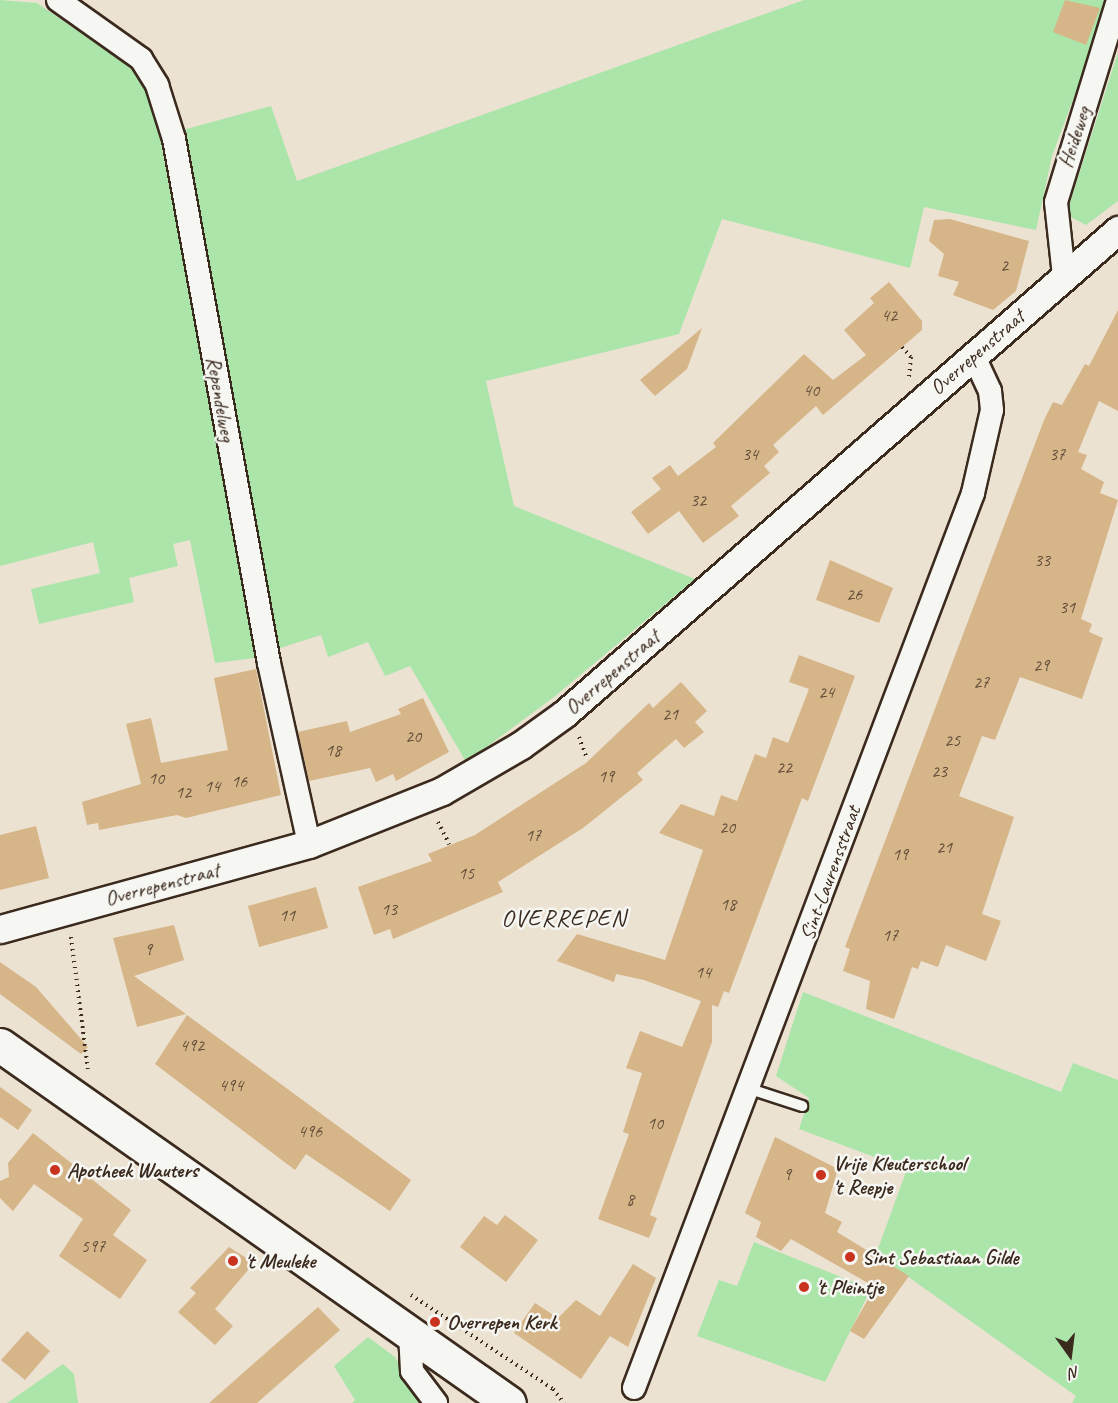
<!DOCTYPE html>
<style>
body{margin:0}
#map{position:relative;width:1118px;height:1403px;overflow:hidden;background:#ece2d2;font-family:Caveat,sans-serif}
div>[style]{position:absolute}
.green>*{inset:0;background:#abe5aa}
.building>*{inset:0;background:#d6b589}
.path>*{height:4px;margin-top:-2px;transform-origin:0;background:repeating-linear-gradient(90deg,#3b2a1e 0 1.5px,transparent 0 6px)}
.roads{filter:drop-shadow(2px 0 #3b2a1e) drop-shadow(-2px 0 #3b2a1e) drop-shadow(0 2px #3b2a1e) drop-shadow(0 -2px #3b2a1e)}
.service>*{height:10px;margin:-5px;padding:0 5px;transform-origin:5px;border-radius:5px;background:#f6f6f2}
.minor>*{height:22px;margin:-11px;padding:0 11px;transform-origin:11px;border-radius:11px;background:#f6f6f2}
.tertiary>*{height:27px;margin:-13.5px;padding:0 13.5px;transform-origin:13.5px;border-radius:13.5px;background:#f6f6f2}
.primary>*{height:33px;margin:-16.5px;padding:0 16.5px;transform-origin:16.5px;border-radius:16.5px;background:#f6f6f2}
.dots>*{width:16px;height:16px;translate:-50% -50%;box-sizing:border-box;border:3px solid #f6f6f2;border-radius:50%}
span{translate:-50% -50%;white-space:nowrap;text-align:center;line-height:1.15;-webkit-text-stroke:5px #f6f6f2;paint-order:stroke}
.number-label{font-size:18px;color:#624d39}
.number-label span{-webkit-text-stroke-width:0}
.street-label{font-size:21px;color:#3b2a1e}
.poi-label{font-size:21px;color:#3b2a1e;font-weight:700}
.left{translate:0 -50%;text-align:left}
.quarter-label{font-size:24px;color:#3b2a1e;letter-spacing:1.5px}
.north{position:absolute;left:1040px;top:1325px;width:60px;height:60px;-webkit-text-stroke:4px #f6f6f2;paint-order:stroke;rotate:166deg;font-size:16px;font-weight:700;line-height:24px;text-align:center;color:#3b2a1e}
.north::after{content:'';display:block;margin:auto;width:21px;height:27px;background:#3b2a1e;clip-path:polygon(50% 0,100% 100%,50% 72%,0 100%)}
</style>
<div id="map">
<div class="green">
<div style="clip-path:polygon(0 0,37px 3px,127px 65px,143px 83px,155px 113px,261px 657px,215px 663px,190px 540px,173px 544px,178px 566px,129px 578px,134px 602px,39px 624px,31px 589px,100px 573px,93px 542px,0 566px)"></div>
<div style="clip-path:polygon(804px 0,1110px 0,1052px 156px,1036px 230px,924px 207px,910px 268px,722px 219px,679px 334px,486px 381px,514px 506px,695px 579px,554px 697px,466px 762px,410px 666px,385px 676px,368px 642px,328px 657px,321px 635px,277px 649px,179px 131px,271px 106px,297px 181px)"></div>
<div style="clip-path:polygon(1118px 52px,1118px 201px,1086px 225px,1067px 215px,1068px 209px)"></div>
<div style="clip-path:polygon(803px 992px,1061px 1092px,1073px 1063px,1118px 1080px,1118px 1403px,1072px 1403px,1076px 1396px,876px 1254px,907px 1169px,799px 1129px,809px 1098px,776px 1076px)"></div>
<div style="clip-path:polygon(754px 1242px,871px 1289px,825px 1382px,697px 1336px,719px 1280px,737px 1286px)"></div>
<div style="clip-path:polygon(368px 1337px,395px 1357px,421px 1403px,352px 1403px,355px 1400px,334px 1366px)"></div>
<div style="clip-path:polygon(63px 1364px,74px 1374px,78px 1403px,7px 1403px)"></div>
</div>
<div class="building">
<div style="clip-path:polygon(1065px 0,1100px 8px,1086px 45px,1053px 32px)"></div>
<div style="clip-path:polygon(950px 219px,1029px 241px,1016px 291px,993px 310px,953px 295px,959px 282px,938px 276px,944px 254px,929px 241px,934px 220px)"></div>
<div style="clip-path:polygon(889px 282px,922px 321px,922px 330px,823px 415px,816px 406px,773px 445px,779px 452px,764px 466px,770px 473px,731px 506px,739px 516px,703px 543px,679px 511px,648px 534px,631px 512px,661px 489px,652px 478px,670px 465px,678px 476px,716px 447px,713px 443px,804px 354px,833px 380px,866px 355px,844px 330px,874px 303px,870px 298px)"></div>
<div style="clip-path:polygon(1118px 310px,1118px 411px,1099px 401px,1078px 452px,1087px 455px,1081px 469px,1104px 482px,1100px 493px,1118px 500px,1081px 619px,1092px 624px,1089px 632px,1103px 638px,1082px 699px,1020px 677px,995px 740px,982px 736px,959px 796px,1014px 817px,982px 914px,1001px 921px,986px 961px,946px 945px,938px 967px,921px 961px,918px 969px,912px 967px,894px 1019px,866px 1009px,870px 981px,843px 971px,850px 949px,845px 947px,1044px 420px,1053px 402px,1062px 405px,1085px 364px,1089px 366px)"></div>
<div style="clip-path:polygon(702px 328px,687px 369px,655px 396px,640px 380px)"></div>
<div style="clip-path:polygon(830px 560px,893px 588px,879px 623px,816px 600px)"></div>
<div style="clip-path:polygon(799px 655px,855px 676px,808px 801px,802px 798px,729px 993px,724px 991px,718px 1007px,712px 1005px,712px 1042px,650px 1215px,657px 1218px,649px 1238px,598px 1219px,629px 1134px,623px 1132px,642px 1073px,626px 1068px,640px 1031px,682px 1047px,701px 1001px,644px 980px,616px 974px,614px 982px,557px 961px,577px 934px,665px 960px,703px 850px,659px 833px,681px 804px,714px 816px,721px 795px,737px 801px,755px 754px,766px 758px,773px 737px,788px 743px,809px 689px,789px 682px)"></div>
<div style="clip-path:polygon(256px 669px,281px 795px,186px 818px,177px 815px,99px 830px,98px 823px,87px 825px,82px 802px,141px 784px,126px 724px,151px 718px,161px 763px,228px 750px,214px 678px)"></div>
<div style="clip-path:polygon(681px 682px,707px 711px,695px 722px,704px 732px,684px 748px,676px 739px,637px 773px,643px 780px,583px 828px,498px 882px,503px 892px,393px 939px,390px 929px,374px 935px,358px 887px,432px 861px,428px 854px,475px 835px,586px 763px,649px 703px,653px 708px)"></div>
<div style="clip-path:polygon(423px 698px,449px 752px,396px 781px,393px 774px,376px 782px,370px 768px,309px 781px,298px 732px,347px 721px,350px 732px,401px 714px,398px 709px)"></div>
<div style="clip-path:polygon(36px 826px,49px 878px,0 890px,0 835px)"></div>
<div style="clip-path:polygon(316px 887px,328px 928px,259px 947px,248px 906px)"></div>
<div style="clip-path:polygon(174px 925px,184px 960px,134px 976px,186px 1014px,137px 1027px,113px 938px)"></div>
<div style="clip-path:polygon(0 962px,36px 987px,88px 1047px,81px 1054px,0 994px)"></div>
<div style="clip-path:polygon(187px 1015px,411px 1180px,390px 1211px,306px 1154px,295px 1170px,155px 1064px)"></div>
<div style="clip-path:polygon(0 1087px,32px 1110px,18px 1130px,0 1117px)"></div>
<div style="clip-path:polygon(33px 1133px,131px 1210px,113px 1235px,147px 1260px,120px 1299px,59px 1256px,83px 1219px,34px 1184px,13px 1211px,0 1198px,0 1181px,9px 1177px,8px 1163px)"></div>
<div style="clip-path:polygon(775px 1137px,838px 1169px,825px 1213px,842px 1222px,837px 1232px,909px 1276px,864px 1339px,850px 1331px,875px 1287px,791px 1239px,781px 1251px,756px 1237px,761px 1222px,745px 1213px)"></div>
<div style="clip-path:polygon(505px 1215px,538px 1240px,506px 1282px,460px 1247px,484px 1216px,497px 1225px)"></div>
<div style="clip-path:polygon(229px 1247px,254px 1263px,215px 1309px,233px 1326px,215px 1345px,178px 1312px,196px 1293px,190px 1288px)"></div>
<div style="clip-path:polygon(633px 1264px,656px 1278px,628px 1347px,610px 1336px,581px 1379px,514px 1333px,535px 1303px,558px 1318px,576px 1300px,600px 1316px)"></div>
<div style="clip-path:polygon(318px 1307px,340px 1330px,257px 1403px,209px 1403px)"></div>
<div style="clip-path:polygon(27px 1331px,50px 1351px,25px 1380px,1px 1360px)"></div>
</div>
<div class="path">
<div style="left:902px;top:347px;width:13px;rotate:48deg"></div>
<div style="left:911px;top:357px;width:20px;rotate:96deg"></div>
<div style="left:579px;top:737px;width:23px;rotate:70deg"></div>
<div style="left:438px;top:822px;width:25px;rotate:63deg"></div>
<div style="left:71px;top:937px;width:133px;rotate:82.7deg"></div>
<div style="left:411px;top:1295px;width:170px;rotate:33.5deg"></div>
<div style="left:553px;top:1389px;width:18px;rotate:52deg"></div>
</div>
<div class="roads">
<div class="service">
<div style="left:750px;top:1089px;width:55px;rotate:18.1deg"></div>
</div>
<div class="minor">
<div style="left:58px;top:0;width:102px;rotate:35.4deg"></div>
<div style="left:141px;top:59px;width:31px;rotate:58deg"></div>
<div style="left:157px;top:85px;width:57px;rotate:72.5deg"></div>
<div style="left:174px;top:139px;width:533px;rotate:79.72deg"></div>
<div style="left:269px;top:663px;width:185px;rotate:77.5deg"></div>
<div style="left:1064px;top:276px;width:74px;rotate:-96.2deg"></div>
<div style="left:1056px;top:202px;width:211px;rotate:-72.9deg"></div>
<div style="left:410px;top:1333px;width:38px;rotate:87deg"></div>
<div style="left:412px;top:1371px;width:40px;rotate:53deg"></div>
<div style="left:634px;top:1388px;width:957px;rotate:-69.25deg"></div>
<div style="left:973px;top:493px;width:85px;rotate:-77.1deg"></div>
<div style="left:992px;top:410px;width:19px;rotate:-96deg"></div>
<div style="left:990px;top:391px;width:40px;rotate:-115deg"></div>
</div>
<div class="tertiary">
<div style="left:0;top:929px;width:320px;rotate:-15.4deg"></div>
<div style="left:309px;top:844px;width:143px;rotate:-21.7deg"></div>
<div style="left:442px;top:791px;width:91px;rotate:-30.2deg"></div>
<div style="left:521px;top:745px;width:53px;rotate:-35.8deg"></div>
<div style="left:564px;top:714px;width:736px;rotate:-41.14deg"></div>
</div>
<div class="primary">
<div style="left:0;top:1045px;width:622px;rotate:35.12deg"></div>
</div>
</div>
<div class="dots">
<div style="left:55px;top:1170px;background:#c8321e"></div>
<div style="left:821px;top:1175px;background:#c8321e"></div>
<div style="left:850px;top:1257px;background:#c8321e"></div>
<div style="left:233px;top:1261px;background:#c8321e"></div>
<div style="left:804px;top:1287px;background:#c8321e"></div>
<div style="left:435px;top:1322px;background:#c8321e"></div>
</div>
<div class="number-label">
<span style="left:1004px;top:265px">2</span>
<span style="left:889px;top:315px">42</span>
<span style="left:811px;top:390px">40</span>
<span style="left:750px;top:454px">34</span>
<span style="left:1057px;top:454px">37</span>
<span style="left:698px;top:500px">32</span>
<span style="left:1042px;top:560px">33</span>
<span style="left:854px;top:594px">26</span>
<span style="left:1067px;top:607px">31</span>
<span style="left:1041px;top:665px">29</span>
<span style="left:981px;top:682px">27</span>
<span style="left:826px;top:692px">24</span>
<span style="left:670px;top:714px">21</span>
<span style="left:413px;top:736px">20</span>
<span style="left:952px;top:740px">25</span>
<span style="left:333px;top:750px">18</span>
<span style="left:784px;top:767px">22</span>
<span style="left:939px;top:771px">23</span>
<span style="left:606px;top:776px">19</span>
<span style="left:156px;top:778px">10</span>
<span style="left:239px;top:781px">16</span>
<span style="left:212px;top:786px">14</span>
<span style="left:183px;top:792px">12</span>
<span style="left:727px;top:827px">20</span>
<span style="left:533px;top:835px">17</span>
<span style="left:944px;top:847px">21</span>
<span style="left:900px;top:854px">19</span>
<span style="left:466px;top:873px">15</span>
<span style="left:728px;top:904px">18</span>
<span style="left:389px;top:909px">13</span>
<span style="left:287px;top:915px">11</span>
<span style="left:890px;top:935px">17</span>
<span style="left:148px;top:949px">9</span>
<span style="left:703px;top:972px">14</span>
<span style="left:192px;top:1045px">492</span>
<span style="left:231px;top:1085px">494</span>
<span style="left:655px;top:1123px">10</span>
<span style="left:310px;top:1131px">496</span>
<span style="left:787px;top:1174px">9</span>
<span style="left:630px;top:1199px">8</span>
<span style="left:93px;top:1246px">597</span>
</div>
<div class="street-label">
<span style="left:1074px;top:137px;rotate:-72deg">Heideweg</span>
<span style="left:977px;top:352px;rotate:-41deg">Overrepenstraat</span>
<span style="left:221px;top:399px;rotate:80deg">Rependelweg</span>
<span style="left:612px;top:672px;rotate:-41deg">Overrepenstraat</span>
<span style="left:830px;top:873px;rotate:-70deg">Sint-Laurensstraat</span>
<span style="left:162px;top:884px;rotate:-15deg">Overrepenstraat</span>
</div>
<div class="poi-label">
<span class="left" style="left:833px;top:1175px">Vrije Kleuterschool<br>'t Reepje</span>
<span class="left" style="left:67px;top:1170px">Apotheek Wauters</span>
<span class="left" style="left:862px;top:1257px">Sint Sebastiaan Gilde</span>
<span class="left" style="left:245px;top:1261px">'t Meuleke</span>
<span class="left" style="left:816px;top:1287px">'t Pleintje</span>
<span class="left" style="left:447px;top:1322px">Overrepen Kerk</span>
</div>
<div class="quarter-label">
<span style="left:564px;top:919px">OVERREPEN</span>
</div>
<div class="north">N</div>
</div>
